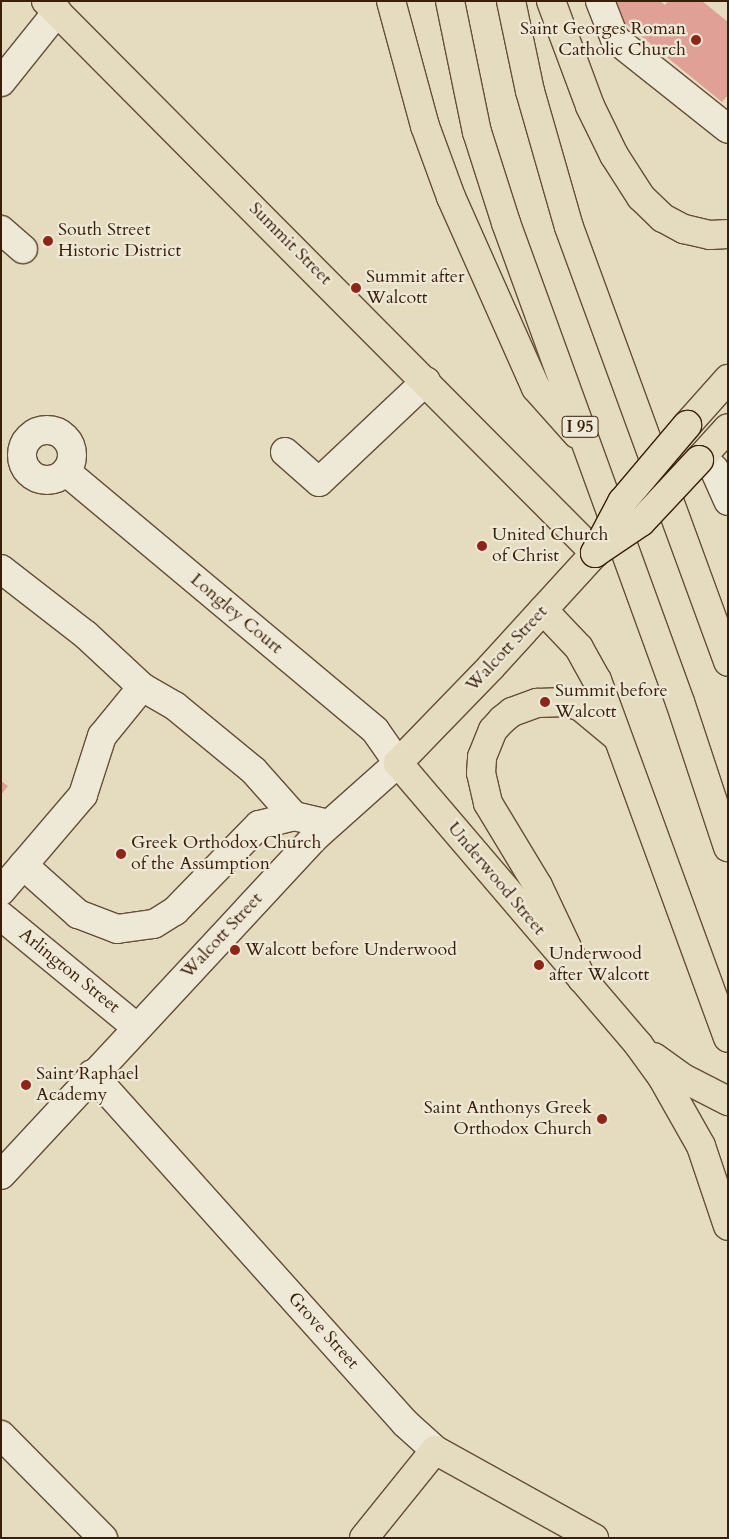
<!DOCTYPE html>
<style>
body{margin:0}
#map{position:relative;width:729px;height:1539px;overflow:hidden;background:#e5dcc0;font-family:Cardo,serif}
div>[style]{position:absolute}
.building>*{inset:0;background:#e1a096}
.roads{filter:drop-shadow(1px 0 #644e36) drop-shadow(-1px 0 #644e36) drop-shadow(0 1px #644e36) drop-shadow(0 -1px #644e36)}
.minor>*{height:28px;margin:-14px;padding:0 14px;transform-origin:14px;border-radius:14px;background:#eee8d6}
.minor>.ring{margin:-14px;padding:0;box-sizing:content-box;background:none;border:28px solid #eee8d6;border-radius:50%}
.major>*{height:28px;margin:-14px;padding:0 14px;transform-origin:14px;border-radius:14px;background:#e5dcc0}
.highway>*{height:28px;margin:-14px;padding:0 14px;transform-origin:14px;border-radius:14px;background:#e5dcc0}
.bridges{filter:drop-shadow(1px 0 #391e08) drop-shadow(-1px 0 #391e08) drop-shadow(0 1px #391e08) drop-shadow(0 -1px #391e08)}
.major-bridge>*{height:28px;margin:-14px;padding:0 14px;transform-origin:14px;border-radius:14px;background:#e5dcc0}
.dots>*{width:14px;height:14px;translate:-50% -50%;box-sizing:border-box;border:2px solid #eee8d6;border-radius:50%}
span{translate:-50% -50%;white-space:nowrap;text-align:center;line-height:1.15;-webkit-text-stroke:4.5px #eee8d6;paint-order:stroke}
.shield-label span{padding:1px 4px;background:#eee8d6;border:1px solid;border-radius:4px;-webkit-text-stroke-width:0}
.shield-label{font-size:16px;color:#391e08;font-weight:700}
.poi-label{font-size:18px;color:#391e08}
.right{translate:-100% -50%;text-align:right}
.left{translate:0 -50%;text-align:left}
.street-label{font-size:18px;color:#391e08}
.frame{position:absolute;inset:0;border:2px solid #391e08;pointer-events:none}
</style>
<div id="map">
<div class="building">
<div style="clip-path:polygon(608px 1px,660px 1px,665px 5px,668px 1px,702px 1px,728px 22px,728px 95px,722px 102px,604px 6px)"></div>
<div style="clip-path:polygon(1px 781px,8px 786px,1px 795px)"></div>
</div>
<div class="roads">
<div class="minor">
<div style="left:600px;top:1px;width:41px;rotate:68.5deg"></div>
<div style="left:615px;top:39px;width:144px;rotate:38.5deg"></div>
<div style="left:1px;top:82px;width:90px;rotate:-51.3deg"></div>
<div style="left:1px;top:230px;width:29px;rotate:41deg"></div>
<div class="ring" style="left:22px;top:430px;width:22px;height:22px"></div>
<div style="left:285px;top:452px;width:45px;rotate:41.4deg"></div>
<div style="left:319px;top:482px;width:147px;rotate:-43.3deg"></div>
<div style="left:702px;top:457px;width:17px;rotate:45deg"></div>
<div style="left:714px;top:469px;width:35px;rotate:66deg"></div>
<div style="left:1px;top:569px;width:108px;rotate:37.8deg"></div>
<div style="left:86px;top:635px;width:76px;rotate:42.9deg"></div>
<div style="left:142px;top:687px;width:63px;rotate:129.2deg"></div>
<div style="left:102px;top:736px;width:62px;rotate:107.9deg"></div>
<div style="left:83px;top:795px;width:126px;rotate:130.5deg"></div>
<div style="left:142px;top:687px;width:38px;rotate:30deg"></div>
<div style="left:175px;top:706px;width:102px;rotate:39.4deg"></div>
<div style="left:254px;top:771px;width:60px;rotate:48.4deg"></div>
<div style="left:23px;top:865px;width:74px;rotate:41.7deg"></div>
<div style="left:78px;top:914px;width:42px;rotate:21deg"></div>
<div style="left:117px;top:929px;width:37px;rotate:-8deg"></div>
<div style="left:154px;top:924px;width:25px;rotate:-32deg"></div>
<div style="left:175px;top:911px;width:120px;rotate:-45.7deg"></div>
<div style="left:259px;top:825px;width:36px;rotate:-14deg"></div>
<div style="left:294px;top:816px;width:35px;rotate:13deg"></div>
<div style="left:1px;top:916px;width:175px;rotate:39.4deg"></div>
<div style="left:92px;top:1074px;width:469px;rotate:48.1deg"></div>
<div style="left:405px;top:1423px;width:40px;rotate:42deg"></div>
<div style="left:1px;top:1175px;width:461px;rotate:-47.1deg"></div>
<div style="left:315px;top:837px;width:111px;rotate:-41.7deg"></div>
<div style="left:398px;top:763px;width:40px;rotate:-124.9deg"></div>
<div style="left:375px;top:730px;width:403px;rotate:-140.1deg"></div>
<div style="left:1px;top:1435px;width:145px;rotate:45.3deg"></div>
</div>
<div class="major">
<div style="left:46px;top:1px;width:779px;rotate:45.16deg"></div>
<div style="left:595px;top:553px;width:154px;rotate:132.4deg"></div>
<div style="left:491px;top:667px;width:134px;rotate:134.1deg"></div>
<div style="left:398px;top:763px;width:370px;rotate:49.5deg"></div>
<div style="left:638px;top:1044px;width:41px;rotate:54deg"></div>
<div style="left:662px;top:1077px;width:79px;rotate:60.5deg"></div>
<div style="left:701px;top:1146px;width:84px;rotate:71.4deg"></div>
<div style="left:687px;top:425px;width:62px;rotate:-48.3deg"></div>
<div style="left:699px;top:460px;width:43px;rotate:-47.8deg"></div>
<div style="left:654px;top:1057px;width:36px;rotate:36deg"></div>
<div style="left:683px;top:1078px;width:51px;rotate:27.1deg"></div>
<div style="left:364px;top:1538px;width:113px;rotate:-51.1deg"></div>
<div style="left:435px;top:1450px;width:182px;rotate:29deg"></div>
</div>
<div class="highway">
<div style="left:391px;top:1px;width:130px;rotate:74.8deg"></div>
<div style="left:425px;top:126px;width:76px;rotate:69.9deg"></div>
<div style="left:451px;top:197px;width:209px;rotate:66deg"></div>
<div style="left:536px;top:388px;width:62px;rotate:48.3deg"></div>
<div style="left:450px;top:1px;width:134px;rotate:78.4deg"></div>
<div style="left:477px;top:132px;width:96px;rotate:72.3deg"></div>
<div style="left:506px;top:223px;width:510px;rotate:70.04deg"></div>
<div style="left:680px;top:702px;width:153px;rotate:71.7deg"></div>
<div style="left:511px;top:1px;width:92px;rotate:78.1deg"></div>
<div style="left:530px;top:91px;width:141px;rotate:74deg"></div>
<div style="left:569px;top:227px;width:463px;rotate:69.9deg"></div>
<div style="left:551px;top:1px;width:112px;rotate:69.6deg"></div>
<div style="left:590px;top:106px;width:55px;rotate:63.9deg"></div>
<div style="left:614px;top:155px;width:50px;rotate:57.3deg"></div>
<div style="left:641px;top:197px;width:30px;rotate:44deg"></div>
<div style="left:663px;top:218px;width:24px;rotate:28deg"></div>
<div style="left:684px;top:229px;width:27px;rotate:13deg"></div>
<div style="left:710px;top:235px;width:18px;rotate:-3deg"></div>
<div style="left:543px;top:610px;width:52px;rotate:46.5deg"></div>
<div style="left:579px;top:648px;width:37px;rotate:61deg"></div>
<div style="left:597px;top:680px;width:381px;rotate:69.9deg"></div>
<div style="left:582px;top:979px;width:103px;rotate:-115.3deg"></div>
<div style="left:538px;top:886px;width:97px;rotate:-121.1deg"></div>
<div style="left:488px;top:803px;width:31px;rotate:-103deg"></div>
<div style="left:481px;top:773px;width:16px;rotate:-86deg"></div>
<div style="left:482px;top:757px;width:29px;rotate:-68deg"></div>
<div style="left:493px;top:730px;width:13px;rotate:-48deg"></div>
<div style="left:502px;top:720px;width:13px;rotate:-39deg"></div>
<div style="left:512px;top:712px;width:27px;rotate:-20deg"></div>
<div style="left:537px;top:703px;width:29px;rotate:-2deg"></div>
<div style="left:566px;top:702px;width:16px;rotate:18deg"></div>
<div style="left:581px;top:707px;width:47px;rotate:39.8deg"></div>
</div>
</div>
<div class="bridges">
<div class="major-bridge">
<div style="left:595px;top:553px;width:58px;rotate:-62.1deg"></div>
<div style="left:622px;top:502px;width:101px;rotate:-49.8deg"></div>
<div style="left:595px;top:553px;width:55px;rotate:-34deg"></div>
<div style="left:641px;top:522px;width:85px;rotate:-46.9deg"></div>
</div>
</div>
<div class="dots">
<div style="left:696px;top:40px;background:#8f2418"></div>
<div style="left:48px;top:241px;background:#8f2418"></div>
<div style="left:356px;top:288px;background:#8f2418"></div>
<div style="left:482px;top:546px;background:#8f2418"></div>
<div style="left:545px;top:702px;background:#8f2418"></div>
<div style="left:121px;top:854px;background:#8f2418"></div>
<div style="left:235px;top:950px;background:#8f2418"></div>
<div style="left:539px;top:965px;background:#8f2418"></div>
<div style="left:26px;top:1085px;background:#8f2418"></div>
<div style="left:602px;top:1119px;background:#8f2418"></div>
</div>
<div class="shield-label">
<span style="left:580px;top:427px">I 95</span>
</div>
<div class="poi-label">
<span class="right" style="left:686px;top:40px">Saint Georges Roman<br>Catholic Church</span>
<span class="left" style="left:58px;top:241px">South Street<br>Historic District</span>
<span class="left" style="left:366px;top:288px">Summit after<br>Walcott</span>
<span class="left" style="left:492px;top:546px">United Church<br>of Christ</span>
<span class="left" style="left:555px;top:702px">Summit before<br>Walcott</span>
<span class="left" style="left:131px;top:854px">Greek Orthodox Church<br>of the Assumption</span>
<span class="left" style="left:245px;top:950px">Walcott before Underwood</span>
<span class="left" style="left:549px;top:965px">Underwood<br>after Walcott</span>
<span class="left" style="left:36px;top:1085px">Saint Raphael<br>Academy</span>
<span class="right" style="left:592px;top:1119px">Saint Anthonys Greek<br>Orthodox Church</span>
</div>
<div class="street-label">
<span style="left:290px;top:244px;rotate:45deg">Summit Street</span>
<span style="left:236px;top:614px;rotate:40deg">Longley Court</span>
<span style="left:507px;top:649px;rotate:-47deg">Walcott Street</span>
<span style="left:496px;top:879px;rotate:50deg">Underwood Street</span>
<span style="left:222px;top:936px;rotate:-47deg">Walcott Street</span>
<span style="left:69px;top:971px;rotate:39deg">Arlington Street</span>
<span style="left:323px;top:1331px;rotate:48deg">Grove Street</span>
</div>
<div class="frame"></div>
</div>
